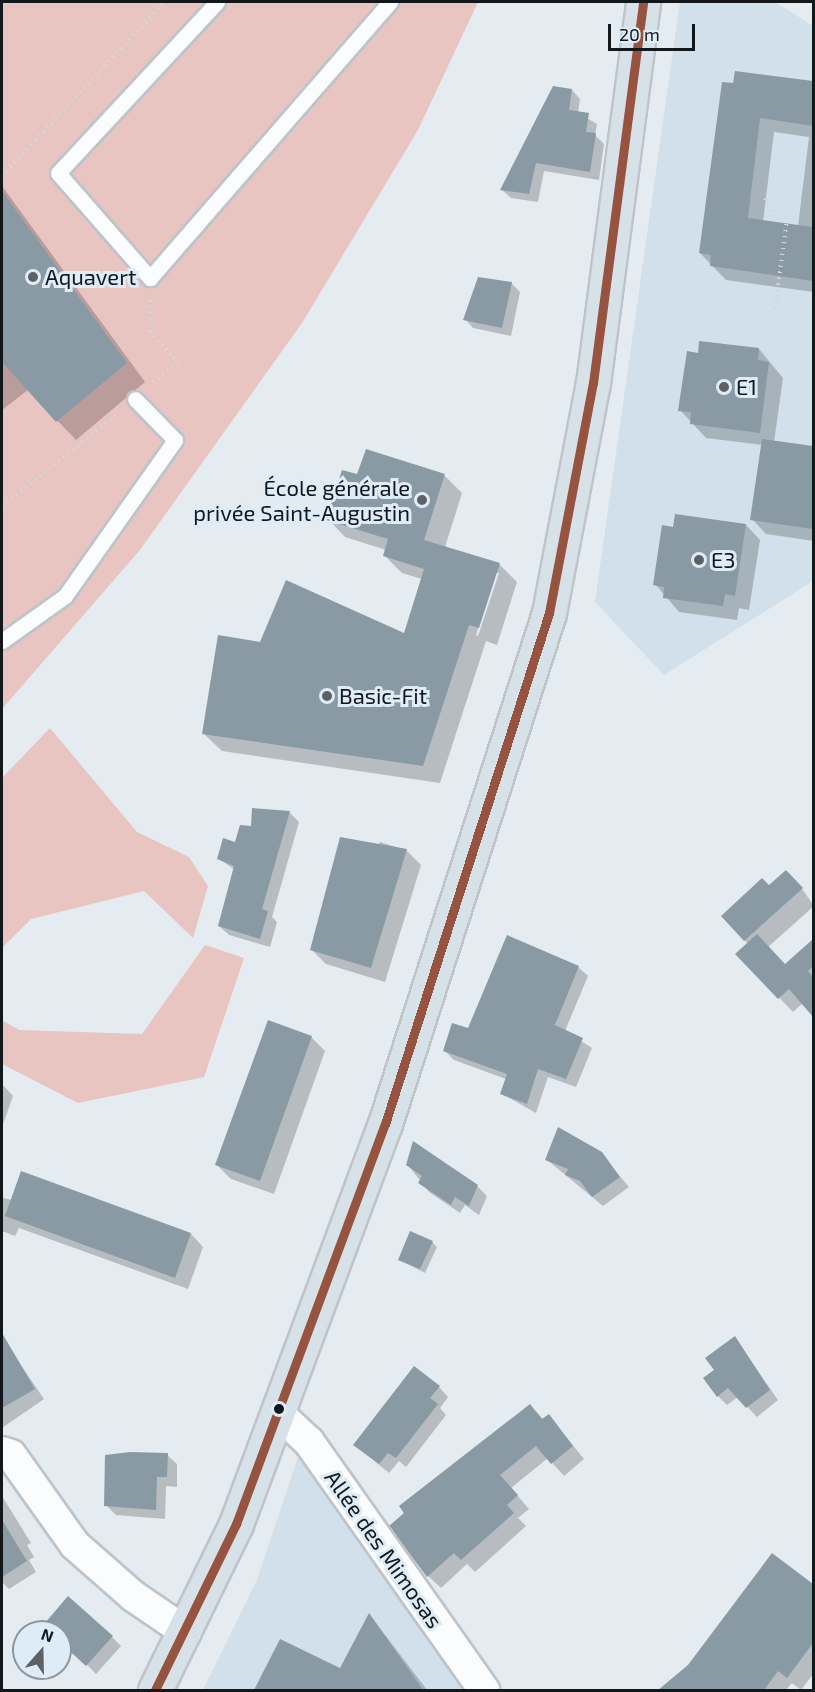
<!DOCTYPE html>
<meta charset="utf-8">
<style>
body{margin:0}
#map{position:relative;width:815px;height:1692px;overflow:hidden;background:#e4ebf1;font-family:"Exo 2",sans-serif}
div>[style]{position:absolute}
.built>*{inset:0;background:#d1e0ea}
.green>*{inset:0;background:#e9c5c2}
.shadow>*{inset:0;background:#0003}
.building>*{inset:0;background:#899aa4}
.path>*{height:4px;margin-top:-2px;transform-origin:0;background:repeating-linear-gradient(90deg,#d5d7d9 0 1.5px,transparent 0 6px)}
.roads{filter:drop-shadow(2px 0 #bec4c9) drop-shadow(-2px 0 #bec4c9) drop-shadow(0 2px #bec4c9) drop-shadow(0 -2px #bec4c9)}
.service>*{height:15px;margin:-7.5px;padding:0 7.5px;transform-origin:7.5px;border-radius:7.5px;background:#fbfcfd}
.minor>*{height:30px;margin:-15px;padding:0 15px;transform-origin:15px;border-radius:15px;background:#fbfcfd}
.primary>*{height:33px;margin:-16.5px;padding:0 16.5px;transform-origin:16.5px;border-radius:16.5px;background:#d7e2e8}
.bus-1>*{height:9px;margin:-4.5px;padding:0 4.5px;transform-origin:4.5px;border-radius:4.5px;background:#965340}
.dots>*{width:16px;height:16px;translate:-50% -50%;box-sizing:border-box;border:3px solid #deecf7;border-radius:50%}
span{translate:-50% -50%;white-space:nowrap;text-align:center;line-height:1.15;-webkit-text-stroke:6px #deecf7;paint-order:stroke}
.poi-label{font-size:22px;color:#12171b}
.left{translate:0 -50%;text-align:left}
.right{translate:-100% -50%;text-align:right}
.street-label{font-size:22px;color:#12171b}
.frame{position:absolute;inset:0;border:3px solid #12171b;pointer-events:none}
.north{position:absolute;left:12px;top:1620px;width:60px;height:60px;box-sizing:border-box;background:#deecf7;border:2px solid #8c979f;border-radius:50%;rotate:20deg;font-size:16px;font-weight:700;line-height:24px;text-align:center;color:#12171b}
.north::after{content:'';display:block;margin:auto;width:21px;height:27px;background:#5c6166;clip-path:polygon(50% 0,100% 100%,50% 72%,0 100%)}
.scale{position:absolute;left:608px;top:24px;width:87px;height:27px;box-sizing:border-box;border:3px solid #12171b;border-top:0;padding-left:8px;font-size:18px;line-height:21px;white-space:nowrap;color:#12171b;-webkit-text-stroke:4px #deecf7;paint-order:stroke}
</style>
<div id="map">
<div class="built">
<div style="clip-path:polygon(680px 2px,775px 2px,813px 26px,813px 581px,664px 675px,595px 602px)"></div>
<div style="clip-path:polygon(300px 1451px,466px 1690px,203px 1690px,257px 1580px)"></div>
</div>
<div class="green">
<div style="clip-path:polygon(2px 2px,478px 2px,418px 130px,302px 323px,140px 550px,2px 709px)"></div>
<div style="clip-path:polygon(50px 728px,137px 832px,189px 857px,208px 886px,193px 938px,144px 891px,31px 919px,2px 948px,2px 778px)"></div>
<div style="clip-path:polygon(205px 945px,244px 958px,204px 1077px,78px 1103px,2px 1064px,2px 1020px,19px 1030px,142px 1034px)"></div>
</div>
<div class="shadow">
<div style="clip-path:polygon(evenodd,736px 73px,814px 83px,814px 292px,726px 280px,700px 253px,736px 73px,774px 132px,809px 137px,798px 226px,763px 222px,774px 132px)"></div>
<div style="clip-path:polygon(572px 90px,580px 99px,578px 113px,597px 124px,595px 135px,604px 144px,599px 180px,544px 171px,538px 202px,511px 198px,502px 190px)"></div>
<div style="clip-path:polygon(2px 186px,145px 382px,76px 440px,28px 390px,2px 410px)"></div>
<div style="clip-path:polygon(511px 283px,520px 292px,511px 336px,473px 328px,465px 319px)"></div>
<div style="clip-path:polygon(759px 349px,783px 378px,774px 442px,814px 447px,814px 541px,766px 534px,752px 519px,763px 445px,706px 438px,680px 410px,700px 355px)"></div>
<div style="clip-path:polygon(evenodd,367px 451px,445px 476px,462px 493px,445px 547px,500px 565px,517px 582px,497px 645px,486px 641px,440px 783px,222px 751px,204px 734px,261px 643px,405px 635px,422px 579px,402px 573px,384px 555px,386px 550px,345px 537px,328px 519px,358px 476px,367px 451px,496px 573px,499px 573px,478px 636px,476px 635px,496px 573px)"></div>
<div style="clip-path:polygon(746px 525px,760px 540px,749px 610px,739px 608px,737px 620px,679px 612px,655px 584px,674px 528px)"></div>
<div style="clip-path:polygon(254px 809px,290px 813px,299px 822px,272px 917px,277px 922px,270px 947px,229px 935px,219px 926px,235px 870px,218px 858px,252px 828px)"></div>
<div style="clip-path:polygon(380px 842px,406px 850px,421px 865px,385px 982px,326px 964px,311px 949px)"></div>
<div style="clip-path:polygon(800px 886px,814px 906px,768px 947px,785px 965px,814px 941px,814px 1015px,803px 1003px,793px 1012px,737px 954px,748px 944px,723px 916px,769px 887px)"></div>
<div style="clip-path:polygon(578px 967px,588px 976px,565px 1031px,592px 1048px,576px 1087px,548px 1077px,536px 1113px,502px 1094px,506px 1079px,454px 1060px,445px 1051px,469px 1030px)"></div>
<div style="clip-path:polygon(311px 1037px,325px 1051px,274px 1194px,231px 1179px,217px 1165px)"></div>
<div style="clip-path:polygon(2px 1084px,13px 1096px,2px 1127px)"></div>
<div style="clip-path:polygon(601px 1154px,629px 1187px,603px 1206px,546px 1159px)"></div>
<div style="clip-path:polygon(408px 1165px,477px 1186px,487px 1196px,479px 1215px,465px 1205px,460px 1213px,429px 1192px)"></div>
<div style="clip-path:polygon(2px 1198px,191px 1234px,203px 1247px,188px 1289px,19px 1228px,15px 1236px,2px 1231px)"></div>
<div style="clip-path:polygon(432px 1242px,437px 1247px,425px 1273px,400px 1260px)"></div>
<div style="clip-path:polygon(735px 1338px,778px 1400px,757px 1417px,738px 1397px,727px 1405px,718px 1396px)"></div>
<div style="clip-path:polygon(10px 1349px,44px 1399px,2px 1428px,2px 1354px)"></div>
<div style="clip-path:polygon(439px 1387px,448px 1397px,440px 1408px,446px 1415px,406px 1467px,399px 1461px,389px 1473px,355px 1445px)"></div>
<div style="clip-path:polygon(530px 1406px,544px 1420px,549px 1416px,584px 1459px,564px 1476px,548px 1458px,511px 1488px,529px 1509px,518px 1518px,526px 1526px,475px 1572px,467px 1564px,441px 1588px,428px 1576px,401px 1507px)"></div>
<div style="clip-path:polygon(167px 1455px,177px 1464px,177px 1487px,166px 1486px,165px 1519px,116px 1515px,106px 1505px)"></div>
<div style="clip-path:polygon(2px 1496px,31px 1543px,27px 1545px,34px 1557px,29px 1560px,36px 1572px,9px 1589px,2px 1582px)"></div>
<div style="clip-path:polygon(772px 1555px,814px 1585px,814px 1673px,801px 1690px,792px 1683px,786px 1690px,660px 1690px,689px 1666px)"></div>
<div style="clip-path:polygon(370px 1615px,427px 1690px,256px 1690px,281px 1641px,341px 1670px)"></div>
<div style="clip-path:polygon(47px 1623px,112px 1637px,121px 1646px,96px 1674px)"></div>
</div>
<div class="building">
<div style="clip-path:polygon(735px 71px,813px 81px,813px 126px,760px 118px,748px 218px,813px 227px,813px 281px,710px 266px,711px 255px,699px 253px,722px 82px,733px 83px)"></div>
<div style="clip-path:polygon(553px 86px,572px 89px,569px 110px,589px 113px,586px 132px,596px 133px,590px 172px,536px 163px,529px 194px,500px 190px)"></div>
<div style="clip-path:polygon(2px 191px,127px 363px,56px 422px,2px 362px)"></div>
<div style="clip-path:polygon(478px 277px,512px 282px,502px 328px,463px 320px)"></div>
<div style="clip-path:polygon(699px 341px,759px 348px,758px 360px,769px 362px,760px 433px,690px 424px,691px 412px,678px 411px,687px 351px,698px 353px)"></div>
<div style="clip-path:polygon(762px 439px,813px 446px,813px 529px,750px 520px)"></div>
<div style="clip-path:polygon(366px 449px,445px 474px,424px 540px,500px 563px,479px 628px,469px 625px,423px 766px,202px 734px,218px 635px,260px 642px,286px 580px,404px 633px,424px 569px,383px 556px,388px 539px,326px 520px,342px 470px,357px 474px)"></div>
<div style="clip-path:polygon(675px 514px,746px 524px,735px 596px,725px 594px,723px 606px,663px 598px,664px 587px,653px 585px,662px 525px,673px 527px)"></div>
<div style="clip-path:polygon(252px 808px,290px 811px,262px 909px,268px 911px,260px 939px,218px 926px,234px 866px,217px 859px,223px 838px,235px 842px,240px 825px,251px 826px)"></div>
<div style="clip-path:polygon(340px 837px,407px 849px,371px 968px,310px 950px)"></div>
<div style="clip-path:polygon(786px 870px,803px 888px,744px 941px,721px 916px,762px 878px,769px 885px)"></div>
<div style="clip-path:polygon(757px 934px,785px 964px,813px 939px,813px 966px,808px 971px,813px 977px,813px 1017px,789px 989px,778px 999px,735px 954px)"></div>
<div style="clip-path:polygon(507px 935px,579px 966px,555px 1025px,583px 1038px,566px 1079px,538px 1069px,527px 1104px,500px 1094px,507px 1074px,443px 1051px,452px 1023px,468px 1028px)"></div>
<div style="clip-path:polygon(268px 1020px,312px 1036px,260px 1181px,215px 1165px)"></div>
<div style="clip-path:polygon(558px 1127px,602px 1152px,620px 1177px,592px 1197px,580px 1181px,565px 1175px,568px 1169px,545px 1160px)"></div>
<div style="clip-path:polygon(413px 1141px,478px 1185px,469px 1206px,455px 1197px,451px 1205px,418px 1183px,422px 1176px,406px 1165px)"></div>
<div style="clip-path:polygon(21px 1171px,191px 1233px,175px 1278px,5px 1216px)"></div>
<div style="clip-path:polygon(410px 1231px,433px 1241px,420px 1269px,398px 1260px)"></div>
<div style="clip-path:polygon(2px 1333px,35px 1389px,2px 1408px)"></div>
<div style="clip-path:polygon(735px 1336px,770px 1390px,746px 1408px,728px 1388px,717px 1397px,703px 1378px,714px 1370px,705px 1358px)"></div>
<div style="clip-path:polygon(414px 1366px,440px 1386px,430px 1398px,438px 1404px,396px 1458px,388px 1453px,379px 1464px,353px 1445px)"></div>
<div style="clip-path:polygon(530px 1404px,542px 1419px,549px 1414px,573px 1446px,551px 1464px,536px 1446px,500px 1475px,518px 1495px,507px 1505px,514px 1513px,461px 1560px,454px 1553px,427px 1577px,389px 1526px,404px 1513px,399px 1506px)"></div>
<div style="clip-path:polygon(130px 1452px,168px 1453px,167px 1477px,157px 1477px,156px 1510px,104px 1506px,105px 1455px)"></div>
<div style="clip-path:polygon(2px 1520px,27px 1561px,2px 1577px)"></div>
<div style="clip-path:polygon(772px 1553px,813px 1584px,813px 1643px,787px 1678px,778px 1671px,764px 1690px,658px 1690px,688px 1665px)"></div>
<div style="clip-path:polygon(68px 1596px,113px 1636px,86px 1666px,64px 1646px,60px 1632px,45px 1623px)"></div>
<div style="clip-path:polygon(369px 1613px,423px 1690px,254px 1690px,280px 1639px,340px 1668px)"></div>
</div>
<div class="path">
<div style="left:2px;top:176px;width:238px;rotate:-47deg"></div>
<div style="left:765px;top:198px;width:19px;rotate:69deg"></div>
<div style="left:772px;top:216px;width:15px;rotate:8deg"></div>
<div style="left:787px;top:218px;width:95px;rotate:97.3deg"></div>
<div style="left:150px;top:300px;width:31px;rotate:90deg"></div>
<div style="left:150px;top:331px;width:41px;rotate:48.9deg"></div>
<div style="left:177px;top:362px;width:35px;rotate:139deg"></div>
<div style="left:2px;top:506px;width:149px;rotate:-38.5deg"></div>
</div>
<div class="roads">
<div class="service">
<div style="left:217px;top:2px;width:233px;rotate:132.9deg"></div>
<div style="left:58px;top:173px;width:140px;rotate:48.8deg"></div>
<div style="left:150px;top:278px;width:366px;rotate:-49deg"></div>
<div style="left:2px;top:641px;width:77px;rotate:-35.5deg"></div>
<div style="left:65px;top:596px;width:191px;rotate:-54.8deg"></div>
<div style="left:175px;top:440px;width:57px;rotate:-134.3deg"></div>
</div>
<div class="minor">
<div style="left:278px;top:1413px;width:42px;rotate:43.1deg"></div>
<div style="left:309px;top:1442px;width:304px;rotate:54.8deg"></div>
<div style="left:2px;top:1452px;width:9px;rotate:18deg"></div>
<div style="left:11px;top:1455px;width:110px;rotate:54.6deg"></div>
<div style="left:75px;top:1545px;width:77px;rotate:41.3deg"></div>
<div style="left:133px;top:1596px;width:64px;rotate:34.2deg"></div>
</div>
<div class="primary">
<div style="left:155px;top:1690px;width:185px;rotate:-64deg"></div>
<div style="left:236px;top:1524px;width:427px;rotate:-69.6deg"></div>
<div style="left:385px;top:1124px;width:537px;rotate:-72.21deg"></div>
<div style="left:549px;top:613px;width:234px;rotate:-79.2deg"></div>
<div style="left:593px;top:383px;width:384px;rotate:-82.5deg"></div>
</div>
</div>
<div class="bus-1">
<div style="left:155px;top:1690px;width:185px;rotate:-64deg"></div>
<div style="left:236px;top:1524px;width:427px;rotate:-69.6deg"></div>
<div style="left:385px;top:1124px;width:537px;rotate:-72.21deg"></div>
<div style="left:549px;top:613px;width:234px;rotate:-79.2deg"></div>
<div style="left:593px;top:383px;width:384px;rotate:-82.5deg"></div>
</div>
<div class="dots">
<div style="left:33px;top:277px;background:#5c6166"></div>
<div style="left:724px;top:387px;background:#5c6166"></div>
<div style="left:422px;top:500px;background:#5c6166"></div>
<div style="left:699px;top:560px;background:#5c6166"></div>
<div style="left:327px;top:696px;background:#5c6166"></div>
<div style="left:279px;top:1409px;background:#12171b"></div>
</div>
<div class="poi-label">
<span class="left" style="left:45px;top:277px">Aquavert</span>
<span class="left" style="left:736px;top:387px">E1</span>
<span class="right" style="left:410px;top:500px">École générale<br>privée Saint-Augustin</span>
<span class="left" style="left:711px;top:560px">E3</span>
<span class="left" style="left:339px;top:696px">Basic-Fit</span>
</div>
<div class="street-label">
<span style="left:384px;top:1549px;rotate:55deg">Allée des Mimosas</span>
</div>
<div class="frame"></div>
<div class="north">N</div>
<div class="scale">20 m</div>
</div>
